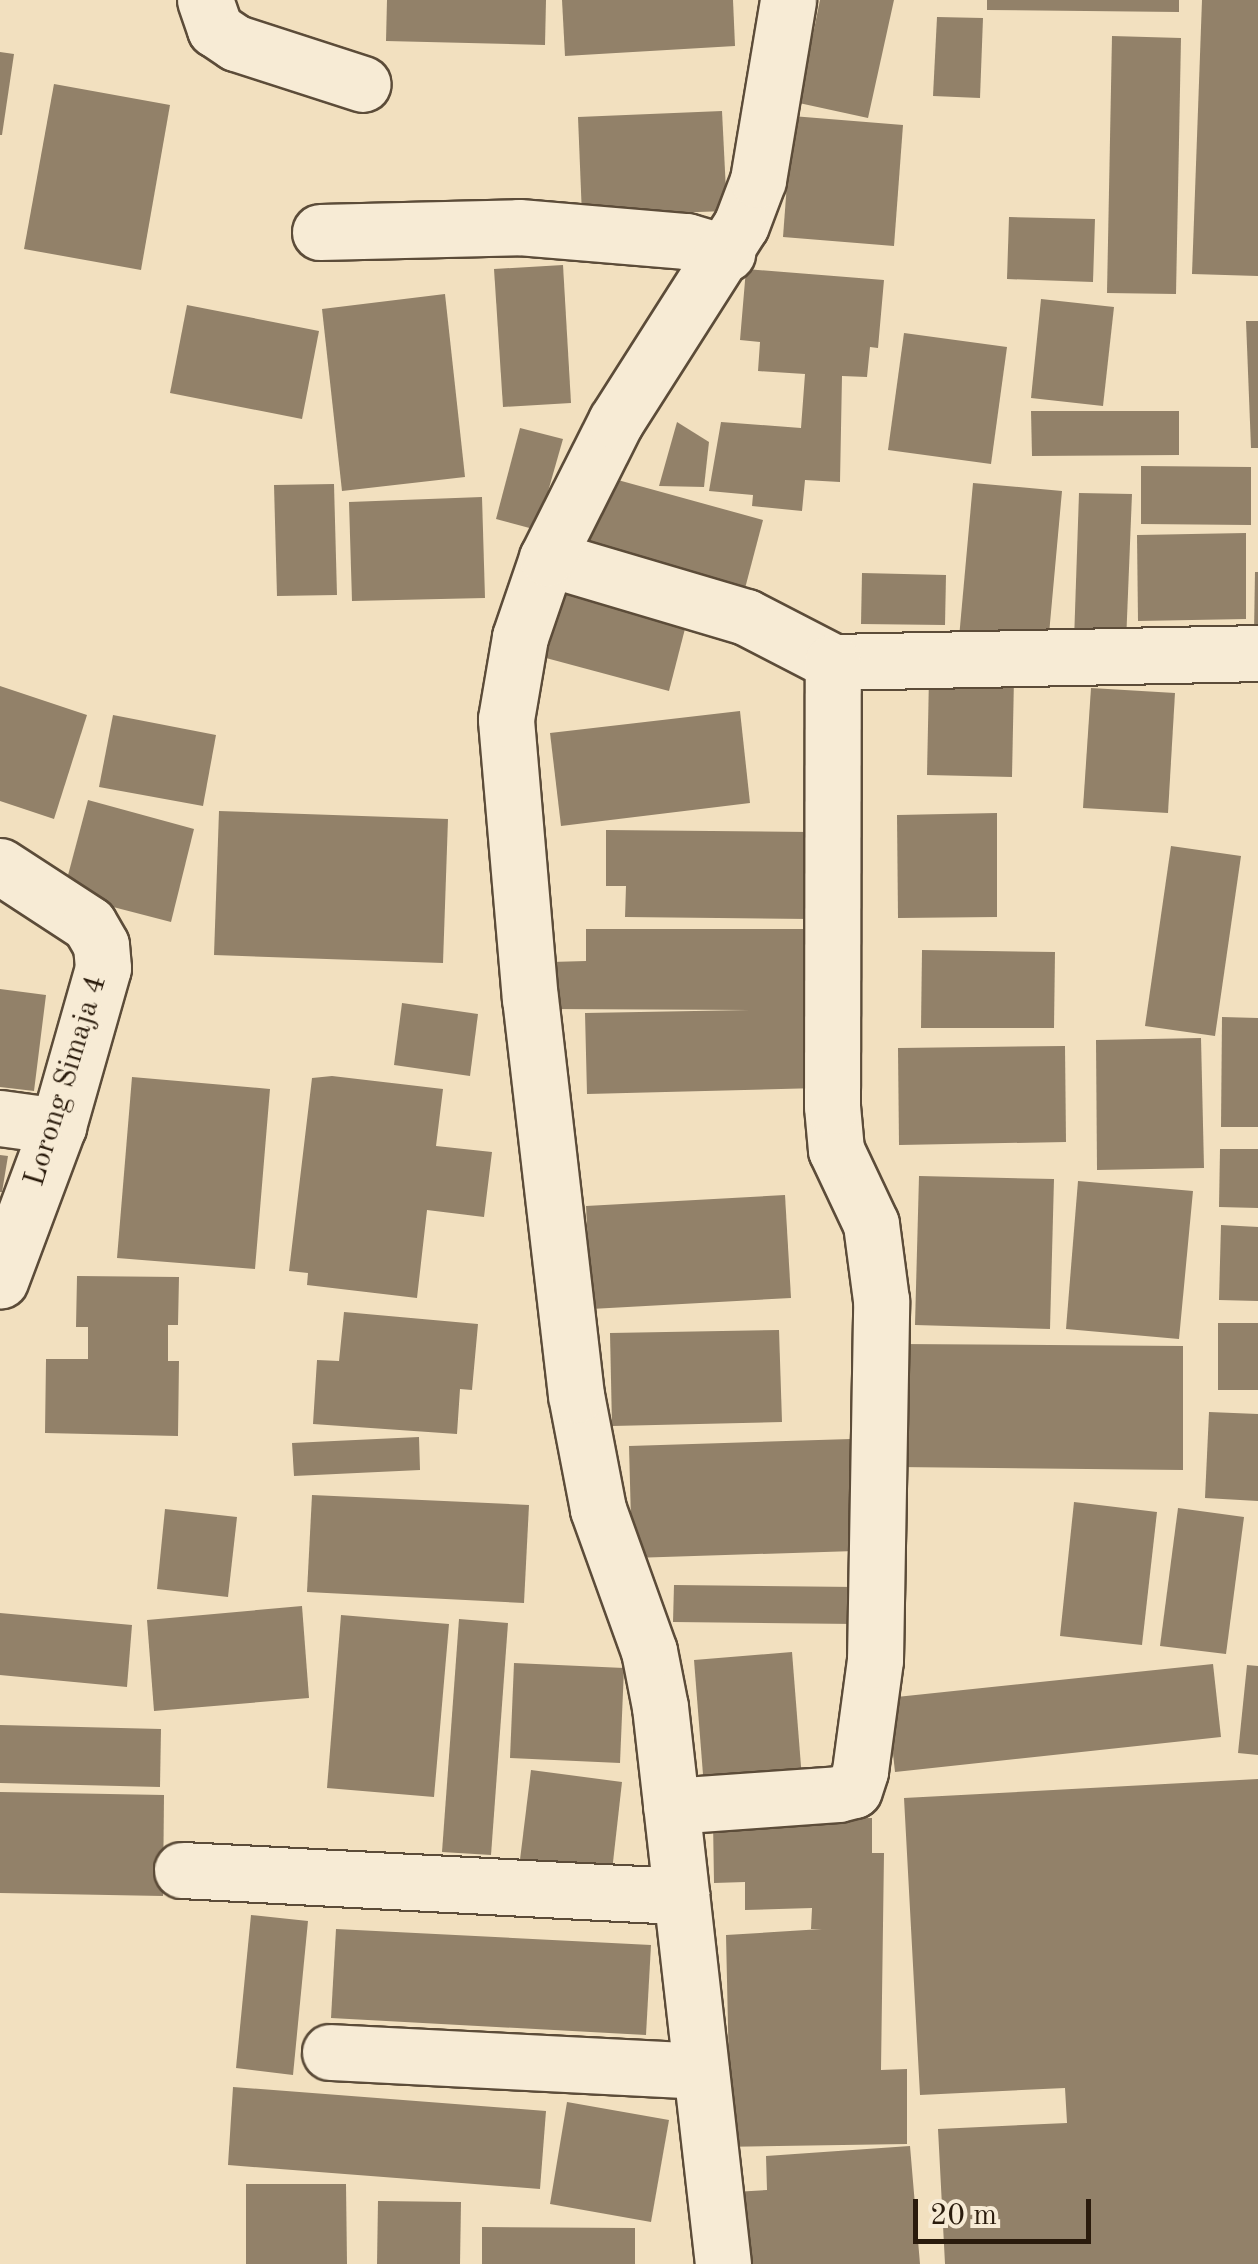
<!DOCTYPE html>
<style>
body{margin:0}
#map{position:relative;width:1258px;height:2264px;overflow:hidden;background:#f2e0bf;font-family:"Old Standard TT",serif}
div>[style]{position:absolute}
.building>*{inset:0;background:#928169}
.roads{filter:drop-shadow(2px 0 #5c4c39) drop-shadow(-2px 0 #5c4c39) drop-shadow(0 2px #5c4c39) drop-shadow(0 -2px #5c4c39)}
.street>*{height:55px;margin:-27.5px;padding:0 27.5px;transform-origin:27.5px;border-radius:27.5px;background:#f7ebd5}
span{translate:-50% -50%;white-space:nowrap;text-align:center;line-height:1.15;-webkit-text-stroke:8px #f7ebd5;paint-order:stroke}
.street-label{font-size:30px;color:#2a1b0c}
.scale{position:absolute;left:913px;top:2199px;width:178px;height:45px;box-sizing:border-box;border:5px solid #2a1b0c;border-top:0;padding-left:12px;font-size:30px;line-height:35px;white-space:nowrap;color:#2a1b0c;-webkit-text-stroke:8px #f7ebd5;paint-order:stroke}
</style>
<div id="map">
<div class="building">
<div style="clip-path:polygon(387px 0,546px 0,545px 45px,386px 41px)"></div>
<div style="clip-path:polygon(562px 0,733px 0,735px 46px,565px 56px)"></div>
<div style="clip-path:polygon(820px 0,894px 0,868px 118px,799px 103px)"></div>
<div style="clip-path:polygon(987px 0,1179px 0,1179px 12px,987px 10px)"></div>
<div style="clip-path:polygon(1202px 0,1258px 0,1258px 276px,1192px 274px)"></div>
<div style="clip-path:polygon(937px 17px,983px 18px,980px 98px,933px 96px)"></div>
<div style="clip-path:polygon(1112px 36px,1181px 38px,1176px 294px,1107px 293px)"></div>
<div style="clip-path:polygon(0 52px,14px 54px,2px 135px,0 135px)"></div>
<div style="clip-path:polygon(54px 84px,170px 105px,141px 270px,24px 249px)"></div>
<div style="clip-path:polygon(722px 111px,727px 211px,582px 216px,578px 117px)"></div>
<div style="clip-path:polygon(792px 116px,903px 125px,894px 246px,783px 237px)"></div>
<div style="clip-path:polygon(1009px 217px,1095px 219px,1093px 282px,1007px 279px)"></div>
<div style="clip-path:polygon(563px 265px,571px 403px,503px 407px,494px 269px)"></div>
<div style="clip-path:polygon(746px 269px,884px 280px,878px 348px,870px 347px,867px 377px,842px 376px,840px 482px,805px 480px,802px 511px,752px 506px,753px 495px,709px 491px,721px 422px,801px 428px,805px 374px,758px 371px,760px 342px,740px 340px)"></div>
<div style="clip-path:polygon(445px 294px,465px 477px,342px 491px,322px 309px)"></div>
<div style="clip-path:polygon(1041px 299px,1114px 307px,1103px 406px,1031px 398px)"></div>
<div style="clip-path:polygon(187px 305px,319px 331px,302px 419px,170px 393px)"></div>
<div style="clip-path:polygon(1246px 321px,1258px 321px,1258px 448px,1251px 448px)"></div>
<div style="clip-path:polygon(904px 333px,1007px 347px,991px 464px,888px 450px)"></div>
<div style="clip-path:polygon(1031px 411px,1179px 411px,1179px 455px,1032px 456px)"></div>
<div style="clip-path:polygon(677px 422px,709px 442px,704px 487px,659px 486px)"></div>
<div style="clip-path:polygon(520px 428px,563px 439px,537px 530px,496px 519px)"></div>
<div style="clip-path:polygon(1141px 466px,1251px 467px,1251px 525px,1141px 524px)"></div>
<div style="clip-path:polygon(607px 477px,763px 520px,743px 596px,586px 553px)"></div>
<div style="clip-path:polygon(973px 483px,1062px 491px,1047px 656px,958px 649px)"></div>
<div style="clip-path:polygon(334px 484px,337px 595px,277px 596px,274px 485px)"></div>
<div style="clip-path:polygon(1079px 493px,1132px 494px,1126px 643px,1074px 641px)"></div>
<div style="clip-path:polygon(482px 497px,485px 598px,352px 601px,349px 502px)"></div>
<div style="clip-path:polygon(1246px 533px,1246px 619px,1138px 621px,1137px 535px)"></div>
<div style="clip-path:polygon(1255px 572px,1258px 572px,1258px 633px,1254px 633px)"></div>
<div style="clip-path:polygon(862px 573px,946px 575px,945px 625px,861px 624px)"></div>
<div style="clip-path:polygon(565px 588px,687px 621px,669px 691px,546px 658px)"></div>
<div style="clip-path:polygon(929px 677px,1014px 678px,1012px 777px,927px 775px)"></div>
<div style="clip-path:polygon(0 686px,87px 715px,54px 819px,0 801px)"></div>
<div style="clip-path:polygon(1091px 688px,1175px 693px,1168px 813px,1083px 808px)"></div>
<div style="clip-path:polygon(740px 711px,750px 803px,561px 826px,550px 733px)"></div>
<div style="clip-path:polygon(113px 715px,216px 735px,203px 806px,99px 787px)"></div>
<div style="clip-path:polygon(88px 800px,194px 829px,171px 922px,63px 894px)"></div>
<div style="clip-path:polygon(219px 811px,448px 819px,443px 963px,214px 955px)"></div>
<div style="clip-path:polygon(997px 813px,997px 917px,898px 918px,897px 815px)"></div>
<div style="clip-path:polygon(606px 830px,810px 832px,810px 919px,625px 917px,626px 886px,606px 886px)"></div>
<div style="clip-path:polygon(1171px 846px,1241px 856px,1215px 1036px,1145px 1026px)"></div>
<div style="clip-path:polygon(586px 929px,807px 929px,819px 1088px,587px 1094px,585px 1013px,750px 1010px,552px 1009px,551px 962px,586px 961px)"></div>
<div style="clip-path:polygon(922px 950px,1055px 952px,1054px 1028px,921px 1028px)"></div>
<div style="clip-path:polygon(0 989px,46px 995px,34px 1091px,0 1087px)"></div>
<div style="clip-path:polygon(402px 1003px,478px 1014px,470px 1076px,394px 1065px)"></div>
<div style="clip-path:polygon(1222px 1017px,1258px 1018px,1258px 1127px,1221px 1127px)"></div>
<div style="clip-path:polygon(1201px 1038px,1204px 1168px,1097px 1170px,1096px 1040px)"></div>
<div style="clip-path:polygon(1065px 1046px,1066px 1142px,899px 1145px,898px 1048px)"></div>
<div style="clip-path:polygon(332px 1076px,443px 1089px,436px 1146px,492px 1152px,484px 1217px,427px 1210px,417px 1298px,307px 1285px,308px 1273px,289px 1271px,312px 1078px)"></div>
<div style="clip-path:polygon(132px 1077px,270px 1089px,255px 1269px,117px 1258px)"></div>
<div style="clip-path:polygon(1220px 1149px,1258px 1149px,1258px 1208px,1219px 1207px)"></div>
<div style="clip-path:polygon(0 1155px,8px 1156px,2px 1192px,0 1192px)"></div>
<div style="clip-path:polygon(919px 1176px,1054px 1179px,1050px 1329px,915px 1325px)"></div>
<div style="clip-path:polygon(1078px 1181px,1193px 1191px,1179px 1339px,1066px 1329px)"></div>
<div style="clip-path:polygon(785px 1195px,791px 1298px,591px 1309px,586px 1206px)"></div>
<div style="clip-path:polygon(1221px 1225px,1258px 1227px,1258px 1301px,1219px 1300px)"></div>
<div style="clip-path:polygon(77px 1276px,179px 1277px,178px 1325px,168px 1325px,168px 1361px,179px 1361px,178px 1436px,45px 1433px,46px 1359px,88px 1359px,88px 1327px,76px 1327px)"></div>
<div style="clip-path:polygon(344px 1312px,478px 1324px,472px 1390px,460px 1389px,457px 1434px,313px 1424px,317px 1360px,339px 1361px)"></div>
<div style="clip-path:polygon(1218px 1323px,1258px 1323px,1258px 1390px,1218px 1390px)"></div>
<div style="clip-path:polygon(779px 1330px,782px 1422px,612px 1426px,610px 1333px)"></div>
<div style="clip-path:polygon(899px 1344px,1183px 1346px,1183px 1470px,897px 1467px)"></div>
<div style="clip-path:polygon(1209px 1412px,1258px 1414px,1258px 1501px,1205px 1498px)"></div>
<div style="clip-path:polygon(419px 1437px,420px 1470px,294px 1476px,292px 1443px)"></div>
<div style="clip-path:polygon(851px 1439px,855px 1551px,632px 1558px,629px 1446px)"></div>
<div style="clip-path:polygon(312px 1495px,529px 1505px,524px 1603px,307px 1592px)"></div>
<div style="clip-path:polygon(1074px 1502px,1157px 1512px,1142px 1645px,1060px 1636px)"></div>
<div style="clip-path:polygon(1178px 1508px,1244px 1517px,1226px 1654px,1160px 1646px)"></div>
<div style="clip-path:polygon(165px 1509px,237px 1517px,228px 1597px,157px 1589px)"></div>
<div style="clip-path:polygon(674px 1585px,856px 1587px,855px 1624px,673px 1622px)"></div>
<div style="clip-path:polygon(302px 1606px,309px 1698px,154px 1711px,147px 1620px)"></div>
<div style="clip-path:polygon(0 1613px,132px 1625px,127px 1687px,0 1675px)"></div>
<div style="clip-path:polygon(341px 1615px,449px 1624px,434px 1797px,327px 1788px)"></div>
<div style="clip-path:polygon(459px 1619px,508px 1623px,491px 1855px,442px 1852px)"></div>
<div style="clip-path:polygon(792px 1652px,802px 1779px,704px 1787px,694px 1660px)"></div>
<div style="clip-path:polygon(514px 1663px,624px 1668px,620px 1763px,510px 1758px)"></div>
<div style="clip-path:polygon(1213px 1664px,1221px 1737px,895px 1772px,887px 1698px)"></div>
<div style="clip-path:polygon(1247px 1665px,1258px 1666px,1258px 1755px,1238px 1753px)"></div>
<div style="clip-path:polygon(0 1725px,161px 1729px,160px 1787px,0 1783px)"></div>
<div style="clip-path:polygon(531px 1770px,622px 1782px,611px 1880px,519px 1868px)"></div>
<div style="clip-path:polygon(1258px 1779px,1258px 2264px,945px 2264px,938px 2129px,1067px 2123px,1065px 2088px,920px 2095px,904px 1798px)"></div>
<div style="clip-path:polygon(0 1792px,164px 1795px,163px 1896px,0 1893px)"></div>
<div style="clip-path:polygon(872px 1818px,872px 1853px,884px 1853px,881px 2070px,907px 2069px,907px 2144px,719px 2147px,729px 2071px,726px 1935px,822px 1929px,811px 1929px,812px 1908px,745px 1910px,745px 1882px,714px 1883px,713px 1821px)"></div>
<div style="clip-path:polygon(251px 1915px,308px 1921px,293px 2075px,236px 2068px)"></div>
<div style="clip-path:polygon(336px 1929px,651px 1945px,646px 2035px,331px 2018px)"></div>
<div style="clip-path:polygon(233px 2087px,546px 2111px,540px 2189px,228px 2165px)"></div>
<div style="clip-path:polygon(567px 2102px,669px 2120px,651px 2222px,550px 2204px)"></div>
<div style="clip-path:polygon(910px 2146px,920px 2264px,739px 2264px,734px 2192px,767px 2190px,766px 2156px)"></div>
<div style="clip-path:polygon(246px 2184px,346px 2184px,347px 2264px,246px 2264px)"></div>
<div style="clip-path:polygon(378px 2201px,461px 2202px,460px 2264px,377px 2264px)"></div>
<div style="clip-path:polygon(482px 2227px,635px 2228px,635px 2264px,482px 2264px)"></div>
</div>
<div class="roads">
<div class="street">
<div style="left:205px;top:0;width:31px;rotate:71deg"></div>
<div style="left:215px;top:29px;width:25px;rotate:34deg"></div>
<div style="left:236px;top:43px;width:133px;rotate:17.9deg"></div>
<div style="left:320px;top:232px;width:199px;rotate:-1.4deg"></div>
<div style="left:519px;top:227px;width:168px;rotate:4.8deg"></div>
<div style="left:686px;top:241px;width:43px;rotate:16.3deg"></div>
<div style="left:547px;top:558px;width:208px;rotate:16.5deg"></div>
<div style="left:746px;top:617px;width:98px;rotate:27.3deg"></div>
<div style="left:833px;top:662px;width:425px;rotate:-1.2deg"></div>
<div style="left:0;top:866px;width:106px;rotate:33.1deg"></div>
<div style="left:89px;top:924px;width:24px;rotate:60deg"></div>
<div style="left:101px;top:945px;width:23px;rotate:85deg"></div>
<div style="left:103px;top:968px;width:164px;rotate:105.9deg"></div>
<div style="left:58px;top:1126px;width:165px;rotate:110.5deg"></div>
<div style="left:0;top:1118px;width:59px;rotate:7.9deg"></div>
<div style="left:671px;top:1806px;width:167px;rotate:-4.1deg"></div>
<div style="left:838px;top:1794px;width:16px;rotate:-14deg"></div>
<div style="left:854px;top:1790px;width:20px;rotate:-72deg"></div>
<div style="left:860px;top:1771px;width:112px;rotate:-82.3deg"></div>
<div style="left:875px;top:1660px;width:360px;rotate:-89deg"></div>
<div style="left:881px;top:1300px;width:77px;rotate:-97.5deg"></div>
<div style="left:871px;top:1224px;width:82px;rotate:-115.3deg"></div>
<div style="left:836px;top:1150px;width:44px;rotate:-95.2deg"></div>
<div style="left:832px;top:1106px;width:444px;rotate:-89.9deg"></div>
<div style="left:182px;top:1870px;width:500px;rotate:3deg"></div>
<div style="left:330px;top:2052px;width:371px;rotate:2.9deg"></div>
<div style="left:723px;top:2264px;width:561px;rotate:-96.45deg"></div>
<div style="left:660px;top:1707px;width:57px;rotate:-101.1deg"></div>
<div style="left:649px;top:1651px;width:151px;rotate:-109.8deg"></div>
<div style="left:598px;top:1509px;width:116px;rotate:-100.9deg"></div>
<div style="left:576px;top:1395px;width:398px;rotate:-96.6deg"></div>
<div style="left:530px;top:1000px;width:282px;rotate:-94.9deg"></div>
<div style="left:506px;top:719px;width:83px;rotate:-80.3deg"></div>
<div style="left:520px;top:637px;width:83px;rotate:-71.1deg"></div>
<div style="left:547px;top:558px;width:153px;rotate:-63.3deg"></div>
<div style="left:616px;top:421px;width:232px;rotate:-57.5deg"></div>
<div style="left:741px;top:225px;width:48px;rotate:-69.3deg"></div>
<div style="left:758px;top:180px;width:182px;rotate:-80.5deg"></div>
</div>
</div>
<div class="street-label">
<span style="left:66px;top:1081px;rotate:-73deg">Lorong Simaja 4</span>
</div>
<div class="scale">20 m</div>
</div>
